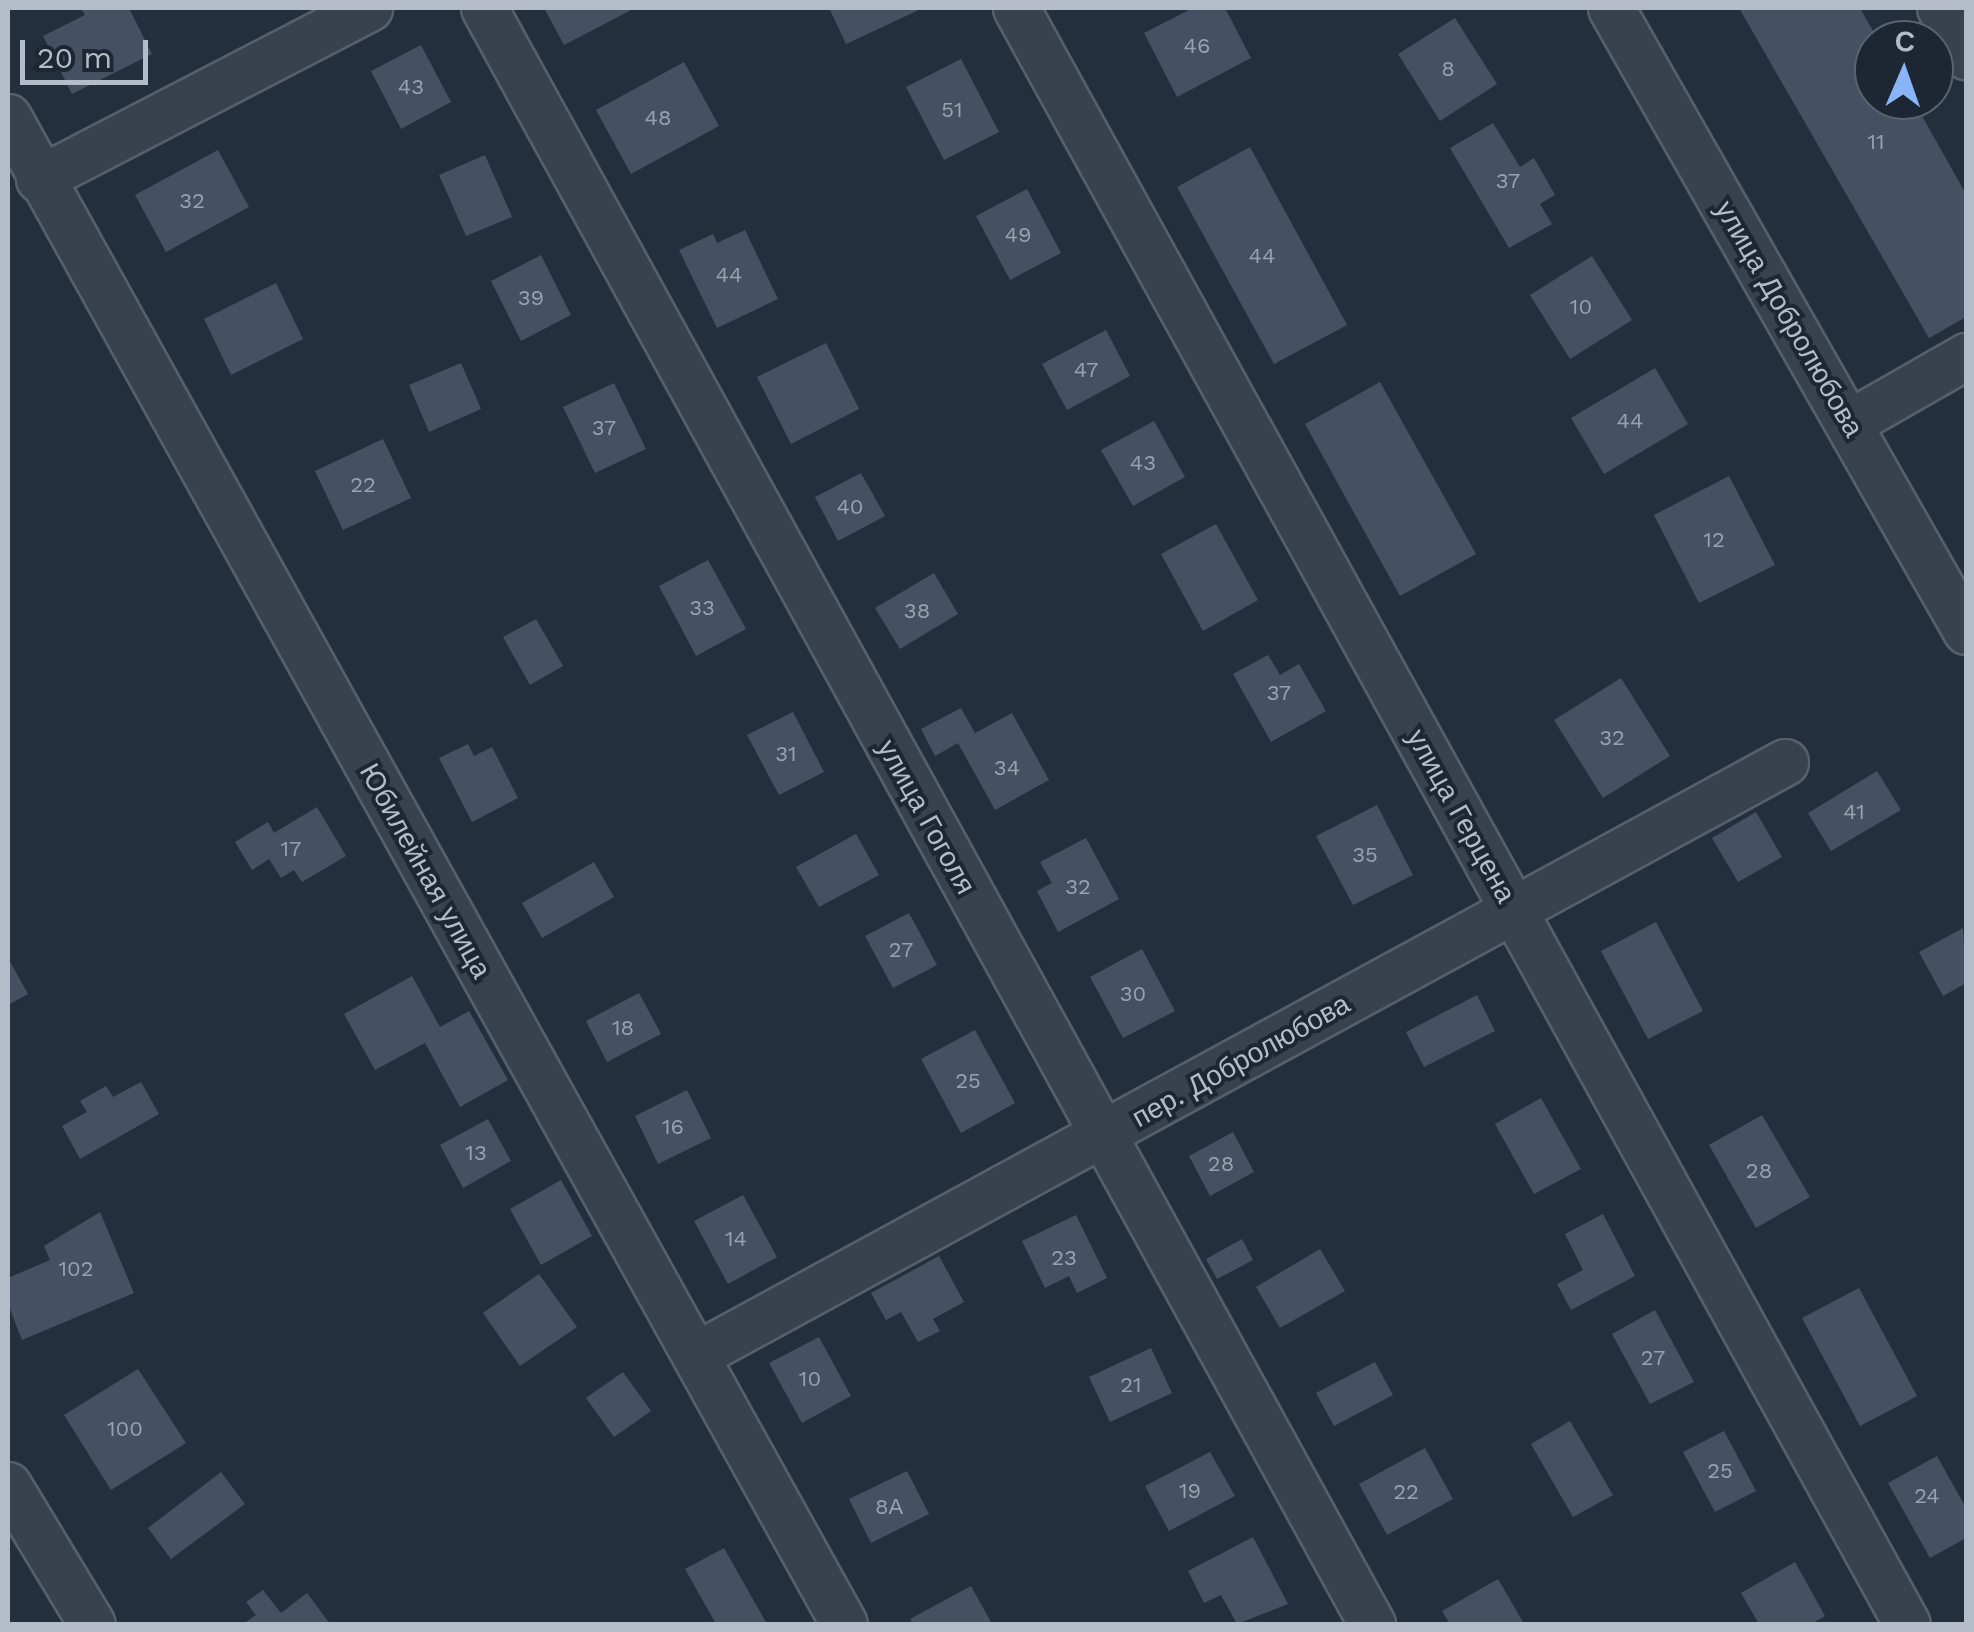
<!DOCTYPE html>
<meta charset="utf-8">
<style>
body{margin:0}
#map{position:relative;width:1974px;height:1632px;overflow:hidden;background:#242f3e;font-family:"Work Sans",sans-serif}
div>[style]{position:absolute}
.building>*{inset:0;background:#455162}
.roads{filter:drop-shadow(2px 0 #565f6c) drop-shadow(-2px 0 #565f6c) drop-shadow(0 2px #565f6c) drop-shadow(0 -2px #565f6c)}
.minor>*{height:45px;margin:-22.5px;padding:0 22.5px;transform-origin:22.5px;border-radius:22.5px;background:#38414e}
span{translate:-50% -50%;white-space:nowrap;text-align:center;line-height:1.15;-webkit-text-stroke:8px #1d2633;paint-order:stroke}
.number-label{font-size:22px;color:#98a1af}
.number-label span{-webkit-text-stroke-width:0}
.street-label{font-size:28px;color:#b4bcc9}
.frame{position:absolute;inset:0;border:10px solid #b4bcc9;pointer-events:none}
.north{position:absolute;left:1854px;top:20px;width:100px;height:100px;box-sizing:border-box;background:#1d2633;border:2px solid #59626f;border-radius:50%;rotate:2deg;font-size:28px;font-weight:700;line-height:40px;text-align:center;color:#b4bcc9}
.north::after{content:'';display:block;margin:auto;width:35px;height:45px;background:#8ab4f8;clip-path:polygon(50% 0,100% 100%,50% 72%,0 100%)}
.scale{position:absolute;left:20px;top:40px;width:128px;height:45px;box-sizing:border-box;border:5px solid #b4bcc9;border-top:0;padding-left:12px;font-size:30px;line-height:35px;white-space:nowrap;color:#b4bcc9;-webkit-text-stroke:8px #1d2633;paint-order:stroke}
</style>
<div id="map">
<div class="building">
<div style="clip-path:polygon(81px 8px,129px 8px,152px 54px,72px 94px,43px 36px,85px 15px)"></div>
<div style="clip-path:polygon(544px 8px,635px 8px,564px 45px)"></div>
<div style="clip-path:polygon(829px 8px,923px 8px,846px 44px)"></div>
<div style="clip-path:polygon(1193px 8px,1225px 8px,1251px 58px,1177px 97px,1144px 33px)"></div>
<div style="clip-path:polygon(1739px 8px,1860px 8px,1878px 40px,1874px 100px,1913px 100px,1966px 194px,1966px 317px,1929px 338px)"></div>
<div style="clip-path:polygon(1455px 18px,1497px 84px,1440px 121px,1398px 54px)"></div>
<div style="clip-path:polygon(421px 45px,451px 102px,401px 129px,371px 71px)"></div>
<div style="clip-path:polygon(961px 59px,999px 132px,944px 160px,906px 87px)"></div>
<div style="clip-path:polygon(684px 62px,719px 126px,631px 174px,596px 110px)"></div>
<div style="clip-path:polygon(1493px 123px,1520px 167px,1534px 158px,1555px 195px,1540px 204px,1552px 224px,1509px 248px,1450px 148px)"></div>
<div style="clip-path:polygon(1250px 147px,1347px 325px,1274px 364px,1177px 187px)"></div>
<div style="clip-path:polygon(218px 150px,249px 207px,166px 252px,135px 195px)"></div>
<div style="clip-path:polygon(485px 155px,512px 217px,466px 236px,439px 175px)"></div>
<div style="clip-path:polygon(1027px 189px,1061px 253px,1010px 280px,976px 216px)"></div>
<div style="clip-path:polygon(745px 230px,778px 299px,717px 328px,679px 250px,713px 234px,717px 243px)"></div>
<div style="clip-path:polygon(541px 255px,571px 315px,521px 341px,491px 281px)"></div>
<div style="clip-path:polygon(1592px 256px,1632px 320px,1570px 359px,1530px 295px)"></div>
<div style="clip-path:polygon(276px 283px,303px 339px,231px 375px,204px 319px)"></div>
<div style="clip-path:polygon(1106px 330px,1130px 376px,1067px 410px,1042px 364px)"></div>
<div style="clip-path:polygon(826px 343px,859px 409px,791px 444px,757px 377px)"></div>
<div style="clip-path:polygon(461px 363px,481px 409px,429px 432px,409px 385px)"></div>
<div style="clip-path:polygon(1655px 368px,1688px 424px,1604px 474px,1571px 418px)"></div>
<div style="clip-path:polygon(1380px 382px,1476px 554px,1400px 596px,1305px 424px)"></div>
<div style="clip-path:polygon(614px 383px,646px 449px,595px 473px,563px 407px)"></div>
<div style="clip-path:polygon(1154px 421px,1185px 477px,1133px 506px,1101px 450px)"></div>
<div style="clip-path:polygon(383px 439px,411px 498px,343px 530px,315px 471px)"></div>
<div style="clip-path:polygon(861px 473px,885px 516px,838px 541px,815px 497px)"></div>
<div style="clip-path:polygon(1729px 476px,1775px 565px,1699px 603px,1654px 515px)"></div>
<div style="clip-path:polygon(1216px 524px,1258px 600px,1203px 631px,1161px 554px)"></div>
<div style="clip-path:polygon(708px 560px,746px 629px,696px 656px,659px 586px)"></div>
<div style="clip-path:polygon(934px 573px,958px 614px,900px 649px,875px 608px)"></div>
<div style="clip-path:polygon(536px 619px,563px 666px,530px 685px,503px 637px)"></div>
<div style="clip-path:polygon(1268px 655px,1280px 675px,1299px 664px,1326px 711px,1271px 742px,1233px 674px)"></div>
<div style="clip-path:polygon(1621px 678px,1670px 756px,1603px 798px,1554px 720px)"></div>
<div style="clip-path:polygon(961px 708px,975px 733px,1012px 713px,1049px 780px,995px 810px,958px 743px,935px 756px,921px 729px)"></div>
<div style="clip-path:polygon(793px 712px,824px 772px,779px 795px,747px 735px)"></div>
<div style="clip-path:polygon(468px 744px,474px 756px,492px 747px,518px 798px,472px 822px,439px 758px)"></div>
<div style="clip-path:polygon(1877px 771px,1901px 810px,1831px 851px,1808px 813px)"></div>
<div style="clip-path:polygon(1377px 805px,1413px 875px,1353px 905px,1316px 836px)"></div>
<div style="clip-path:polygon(317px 807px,346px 856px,302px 882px,294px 870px,281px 878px,269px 859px,252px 870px,235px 842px,268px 822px,274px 833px)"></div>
<div style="clip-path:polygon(1756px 812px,1782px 857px,1738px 882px,1712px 838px)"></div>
<div style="clip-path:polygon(856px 834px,879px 875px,819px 907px,796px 867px)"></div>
<div style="clip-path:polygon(1086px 838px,1119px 899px,1058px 932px,1037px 891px,1052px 883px,1040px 862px)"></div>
<div style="clip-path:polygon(594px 862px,614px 897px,542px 938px,522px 903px)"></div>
<div style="clip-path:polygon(909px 913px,937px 965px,893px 988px,865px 936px)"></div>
<div style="clip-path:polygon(1656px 922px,1703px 1011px,1648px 1039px,1601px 951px)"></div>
<div style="clip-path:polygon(1963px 928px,1966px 983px,1943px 996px,1919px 952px)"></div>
<div style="clip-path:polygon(1142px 949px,1175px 1011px,1123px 1038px,1090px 977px)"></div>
<div style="clip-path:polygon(8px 958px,28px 994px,8px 1005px)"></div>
<div style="clip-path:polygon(412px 976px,440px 1027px,469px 1011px,508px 1080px,460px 1107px,425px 1043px,375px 1070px,344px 1014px)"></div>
<div style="clip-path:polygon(639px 993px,661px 1034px,607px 1062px,586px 1021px)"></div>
<div style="clip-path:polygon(1477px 995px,1495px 1031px,1424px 1067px,1406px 1032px)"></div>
<div style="clip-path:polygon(975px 1030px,1015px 1103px,961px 1133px,921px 1059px)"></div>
<div style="clip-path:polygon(141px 1082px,159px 1114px,80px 1159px,62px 1126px,87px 1112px,80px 1101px,106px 1086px,113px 1097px)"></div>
<div style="clip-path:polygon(687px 1090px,711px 1138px,658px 1164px,635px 1116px)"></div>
<div style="clip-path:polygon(1541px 1098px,1581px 1169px,1534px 1194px,1495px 1124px)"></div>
<div style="clip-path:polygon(1762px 1115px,1810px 1197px,1756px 1228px,1709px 1145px)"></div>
<div style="clip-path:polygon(488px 1119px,511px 1161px,463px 1188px,440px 1145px)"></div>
<div style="clip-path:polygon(1233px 1132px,1254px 1172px,1210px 1196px,1189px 1156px)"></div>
<div style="clip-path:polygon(561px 1180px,592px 1236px,541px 1265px,510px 1209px)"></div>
<div style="clip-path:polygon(743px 1195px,777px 1257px,728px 1284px,694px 1221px)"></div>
<div style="clip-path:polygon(100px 1212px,134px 1293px,22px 1340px,8px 1304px,8px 1278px,50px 1260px,44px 1246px)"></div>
<div style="clip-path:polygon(1603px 1214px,1635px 1276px,1571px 1310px,1557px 1284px,1583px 1270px,1565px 1234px)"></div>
<div style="clip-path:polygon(1076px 1215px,1107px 1278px,1077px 1293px,1069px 1276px,1045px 1288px,1022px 1241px)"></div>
<div style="clip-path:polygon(1242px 1239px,1253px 1260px,1217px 1279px,1206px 1259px)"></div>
<div style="clip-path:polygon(1320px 1249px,1345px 1291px,1280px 1328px,1256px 1287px)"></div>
<div style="clip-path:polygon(939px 1256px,964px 1302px,933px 1319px,940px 1331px,918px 1342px,901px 1312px,886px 1320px,871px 1293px)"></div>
<div style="clip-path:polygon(539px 1274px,577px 1327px,520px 1366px,483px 1313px)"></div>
<div style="clip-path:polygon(1859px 1288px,1917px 1396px,1860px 1426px,1802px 1318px)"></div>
<div style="clip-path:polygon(1655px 1310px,1694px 1382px,1650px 1404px,1612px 1334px)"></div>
<div style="clip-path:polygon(819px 1337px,851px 1396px,802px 1423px,769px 1363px)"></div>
<div style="clip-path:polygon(1151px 1348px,1172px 1393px,1110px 1422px,1089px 1377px)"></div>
<div style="clip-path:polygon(1375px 1362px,1393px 1395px,1334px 1426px,1316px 1393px)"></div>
<div style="clip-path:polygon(138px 1369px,186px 1443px,111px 1490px,64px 1415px)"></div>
<div style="clip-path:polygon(623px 1372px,651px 1411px,614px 1437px,586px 1398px)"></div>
<div style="clip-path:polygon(1570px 1421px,1613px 1495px,1573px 1517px,1531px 1444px)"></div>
<div style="clip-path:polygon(1724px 1431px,1756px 1491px,1715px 1512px,1683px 1452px)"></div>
<div style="clip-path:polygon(1425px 1448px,1453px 1499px,1387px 1535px,1359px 1484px)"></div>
<div style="clip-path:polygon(1210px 1452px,1235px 1496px,1169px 1531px,1145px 1486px)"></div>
<div style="clip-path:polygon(1937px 1456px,1966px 1508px,1966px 1538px,1930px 1558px,1888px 1483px)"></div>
<div style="clip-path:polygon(907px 1471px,929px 1514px,871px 1543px,849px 1499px)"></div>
<div style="clip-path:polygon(221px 1472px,245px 1504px,171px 1559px,148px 1528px)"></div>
<div style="clip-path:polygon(1253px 1537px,1288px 1604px,1237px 1624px,1221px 1595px,1204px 1603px,1188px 1571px)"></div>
<div style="clip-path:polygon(724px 1548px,767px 1624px,716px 1624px,685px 1569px)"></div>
<div style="clip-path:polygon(1795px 1562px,1825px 1616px,1811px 1624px,1759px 1624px,1741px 1593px)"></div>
<div style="clip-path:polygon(1498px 1579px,1523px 1622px,1450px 1624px,1442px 1611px)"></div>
<div style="clip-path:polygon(971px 1586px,992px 1624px,913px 1624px,910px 1619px)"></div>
<div style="clip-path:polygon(263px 1590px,281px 1613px,307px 1593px,330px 1624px,243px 1624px,256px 1615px,246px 1602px)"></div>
</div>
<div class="roads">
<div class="minor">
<div style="left:484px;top:8px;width:1844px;rotate:61.21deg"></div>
<div style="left:1016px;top:8px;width:1845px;rotate:61.13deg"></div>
<div style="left:1611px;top:8px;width:717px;rotate:60.32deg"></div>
<div style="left:1940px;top:8px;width:55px;rotate:61.6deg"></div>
<div style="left:8px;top:117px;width:1723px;rotate:60.98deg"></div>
<div style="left:39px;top:179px;width:372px;rotate:-27.4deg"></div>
<div style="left:1849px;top:423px;width:135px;rotate:-29.8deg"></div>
<div style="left:696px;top:1355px;width:1240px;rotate:-28.57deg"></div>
<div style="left:8px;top:1485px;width:162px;rotate:58.9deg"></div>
</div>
</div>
<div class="number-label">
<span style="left:1197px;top:46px">46</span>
<span style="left:1448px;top:69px">8</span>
<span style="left:411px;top:87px">43</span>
<span style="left:952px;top:110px">51</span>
<span style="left:658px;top:118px">48</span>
<span style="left:1876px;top:142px">11</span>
<span style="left:1508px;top:181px">37</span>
<span style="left:192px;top:201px">32</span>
<span style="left:1018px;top:235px">49</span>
<span style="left:1262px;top:256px">44</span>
<span style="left:729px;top:275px">44</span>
<span style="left:531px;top:298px">39</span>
<span style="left:1581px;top:307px">10</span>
<span style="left:1086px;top:370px">47</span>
<span style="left:1630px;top:421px">44</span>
<span style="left:604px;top:428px">37</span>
<span style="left:1143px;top:463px">43</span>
<span style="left:363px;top:485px">22</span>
<span style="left:850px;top:507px">40</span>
<span style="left:1714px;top:540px">12</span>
<span style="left:702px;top:608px">33</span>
<span style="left:917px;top:611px">38</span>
<span style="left:1279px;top:693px">37</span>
<span style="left:1612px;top:738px">32</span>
<span style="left:786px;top:754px">31</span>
<span style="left:1007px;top:768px">34</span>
<span style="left:1854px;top:812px">41</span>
<span style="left:291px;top:849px">17</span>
<span style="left:1365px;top:855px">35</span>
<span style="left:1078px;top:887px">32</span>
<span style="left:901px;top:950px">27</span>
<span style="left:1133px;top:994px">30</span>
<span style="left:623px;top:1028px">18</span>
<span style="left:968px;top:1081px">25</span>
<span style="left:673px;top:1127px">16</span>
<span style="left:476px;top:1153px">13</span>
<span style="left:1221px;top:1164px">28</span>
<span style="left:1759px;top:1171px">28</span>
<span style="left:736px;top:1239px">14</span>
<span style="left:1064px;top:1258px">23</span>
<span style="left:76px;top:1269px">102</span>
<span style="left:1653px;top:1358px">27</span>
<span style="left:810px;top:1379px">10</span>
<span style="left:1131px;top:1385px">21</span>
<span style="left:125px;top:1429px">100</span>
<span style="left:1720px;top:1471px">25</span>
<span style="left:1190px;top:1491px">19</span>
<span style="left:1406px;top:1492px">22</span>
<span style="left:1927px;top:1496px">24</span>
<span style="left:889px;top:1507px">8А</span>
</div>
<div class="street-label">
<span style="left:1789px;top:319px;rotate:60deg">улица Добролюбова</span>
<span style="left:1461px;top:816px;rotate:61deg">улица Герцена</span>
<span style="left:926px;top:817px;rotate:61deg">улица Гоголя</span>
<span style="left:425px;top:871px;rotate:61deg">Юбилейная улица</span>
<span style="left:1241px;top:1061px;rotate:-29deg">пер. Добролюбова</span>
</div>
<div class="frame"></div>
<div class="north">С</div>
<div class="scale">20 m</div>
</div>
